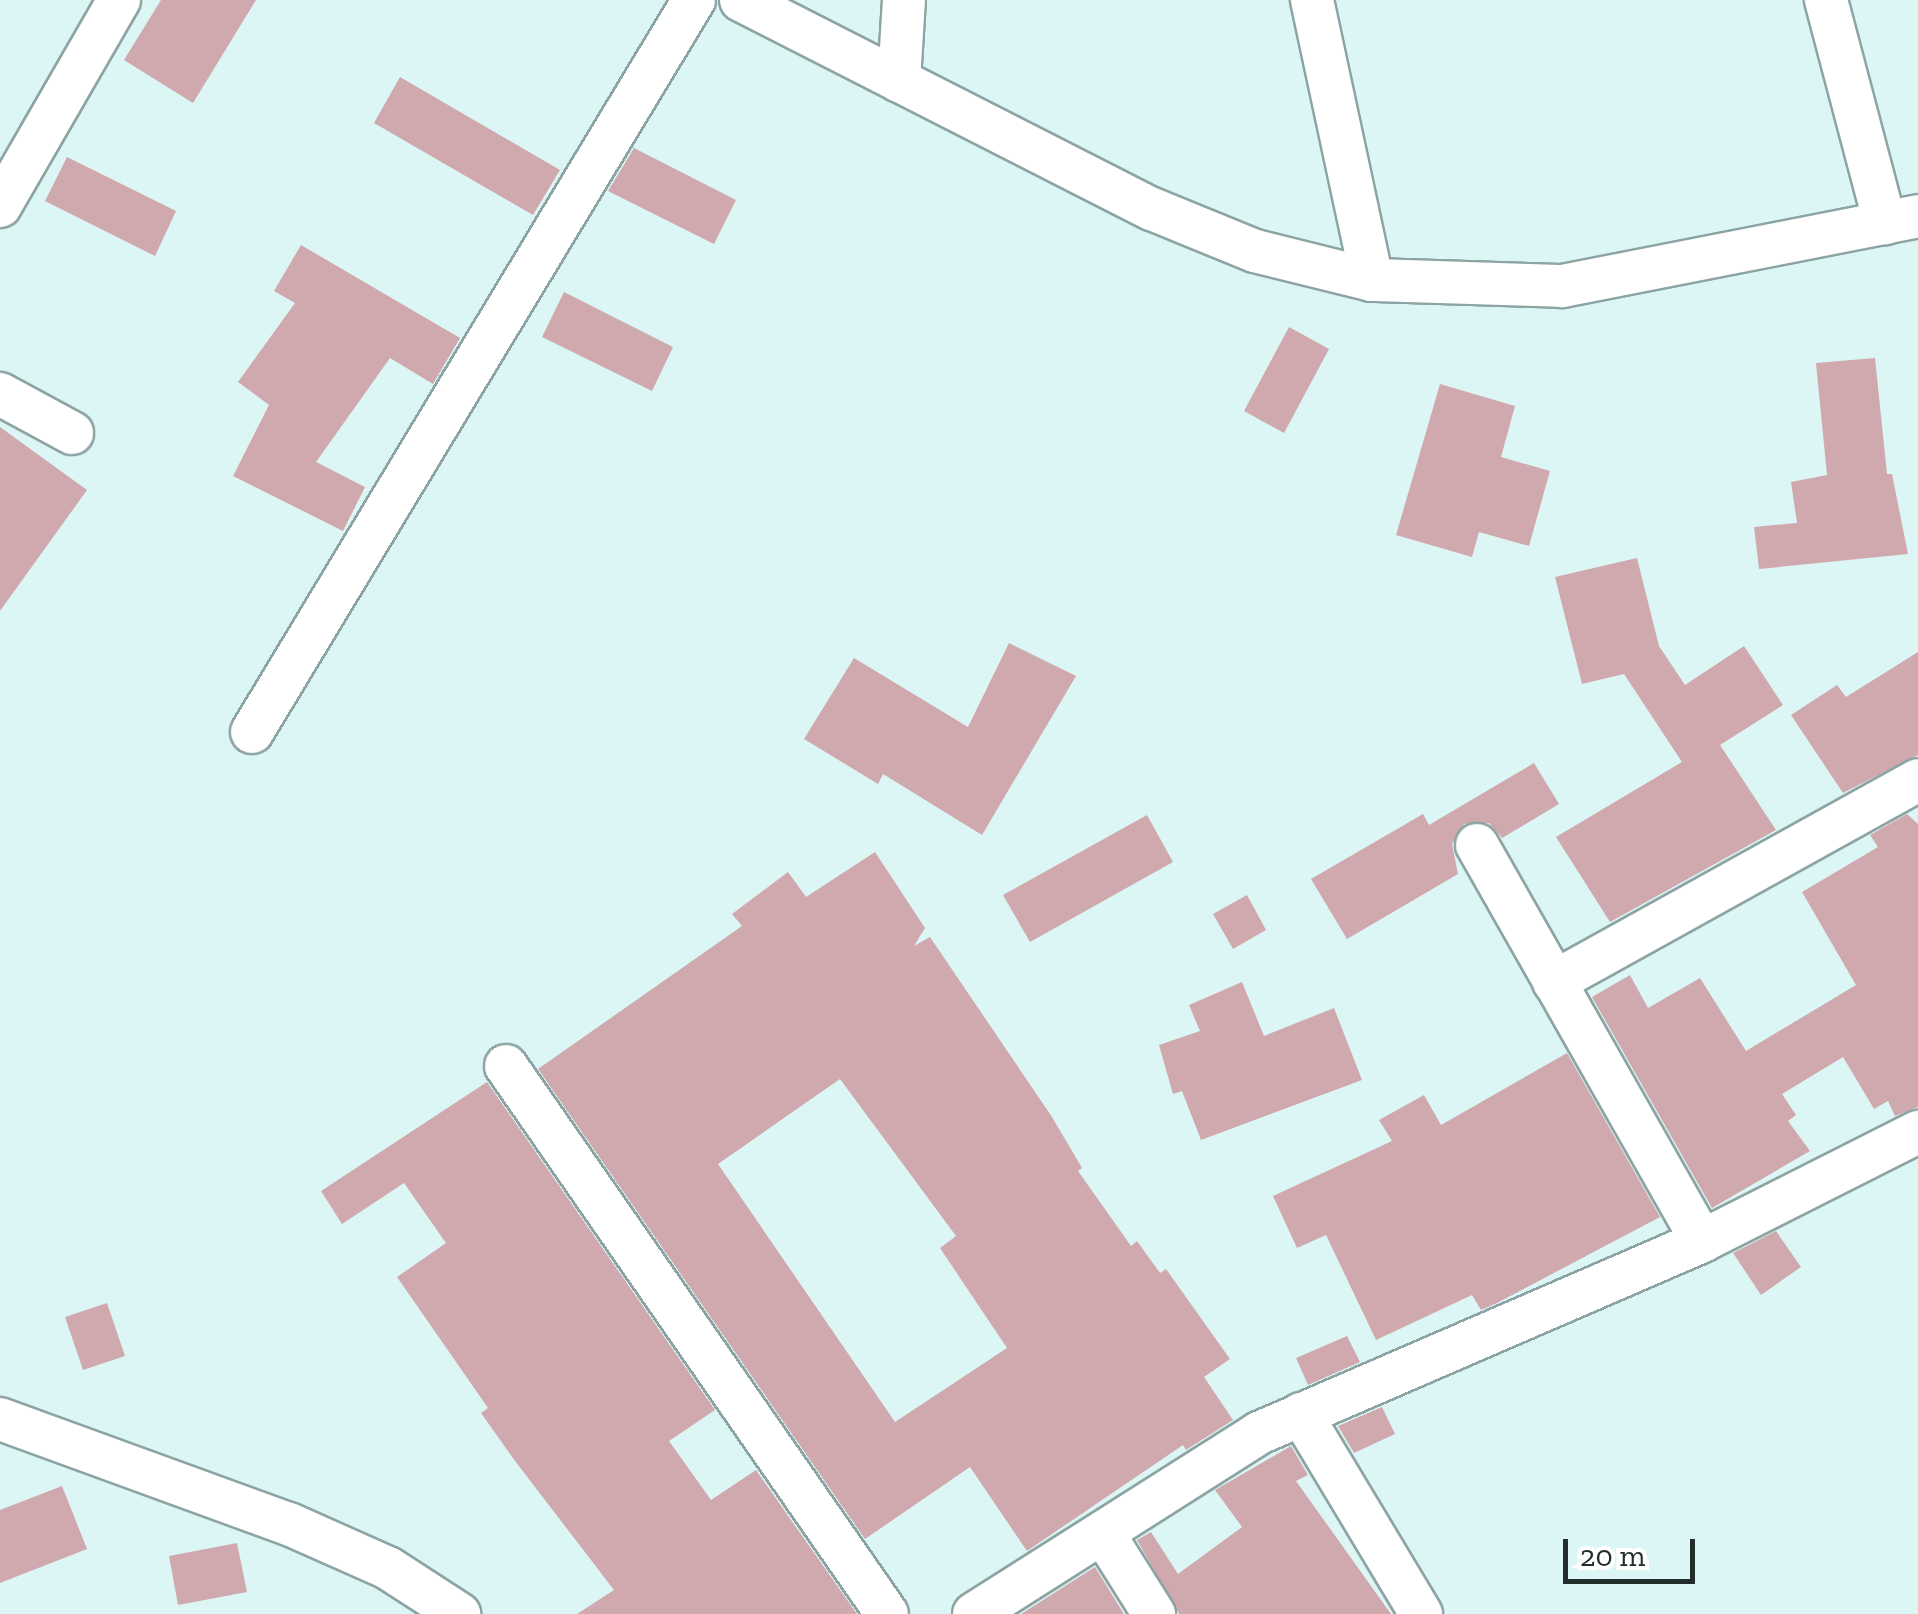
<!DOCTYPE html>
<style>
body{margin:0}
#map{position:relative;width:1918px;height:1614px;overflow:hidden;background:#dcf6f5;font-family:"Zilla Slab",serif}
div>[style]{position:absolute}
.building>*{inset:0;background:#cfa9ae}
.roads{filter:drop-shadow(2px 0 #8ca4a3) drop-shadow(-2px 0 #8ca4a3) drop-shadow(0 2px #8ca4a3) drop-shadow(0 -2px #8ca4a3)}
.minor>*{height:42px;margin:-21px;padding:0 21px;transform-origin:21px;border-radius:21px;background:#fff}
span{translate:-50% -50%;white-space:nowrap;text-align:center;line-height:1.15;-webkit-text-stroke:10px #fff;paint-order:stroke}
.scale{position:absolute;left:1563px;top:1539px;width:132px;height:45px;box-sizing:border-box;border:5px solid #232d2c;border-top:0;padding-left:12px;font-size:30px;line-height:35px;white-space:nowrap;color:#232d2c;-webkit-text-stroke:8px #fff;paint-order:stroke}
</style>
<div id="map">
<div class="building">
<div style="clip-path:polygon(161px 0,256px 0,193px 103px,124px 60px)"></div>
<div style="clip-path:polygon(400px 77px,560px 170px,533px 215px,374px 123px)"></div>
<div style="clip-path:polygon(634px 148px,736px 200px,714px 244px,608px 191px)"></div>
<div style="clip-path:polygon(67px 157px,176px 211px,155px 256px,45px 201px)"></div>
<div style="clip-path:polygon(301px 245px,460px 338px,433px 384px,390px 358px,316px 462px,365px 487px,343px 531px,233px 476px,269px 405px,238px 382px,295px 303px,274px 291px)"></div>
<div style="clip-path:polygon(564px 292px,673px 347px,652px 391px,542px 337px)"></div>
<div style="clip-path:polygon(1289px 327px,1329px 349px,1284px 433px,1244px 411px)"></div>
<div style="clip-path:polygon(1875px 358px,1887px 474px,1892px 474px,1908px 554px,1759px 569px,1754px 527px,1797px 523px,1791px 482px,1827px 475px,1816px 363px)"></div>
<div style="clip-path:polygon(1440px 384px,1515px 406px,1501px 457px,1550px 471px,1529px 546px,1479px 532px,1472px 557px,1396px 535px)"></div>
<div style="clip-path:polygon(0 427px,87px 490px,0 611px)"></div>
<div style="clip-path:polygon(1637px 558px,1659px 646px,1685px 685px,1744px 646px,1783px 705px,1720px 745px,1776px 830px,1610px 922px,1556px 837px,1682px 762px,1624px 674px,1582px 684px,1555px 577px)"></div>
<div style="clip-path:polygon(1009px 643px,1076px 676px,982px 835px,883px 774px,878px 784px,804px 739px,854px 658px,968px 727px)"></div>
<div style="clip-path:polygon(1918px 652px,1918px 755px,1843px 793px,1791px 715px,1837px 685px,1846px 697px)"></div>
<div style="clip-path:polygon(1534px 763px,1559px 804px,1502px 838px,1489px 823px,1464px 824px,1452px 844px,1458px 874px,1347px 939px,1311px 879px,1423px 814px,1429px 825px)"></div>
<div style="clip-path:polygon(1907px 814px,1918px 824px,1918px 1107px,1895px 1116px,1888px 1101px,1874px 1109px,1843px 1057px,1782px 1094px,1796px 1115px,1788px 1121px,1810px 1151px,1712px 1208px,1592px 997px,1630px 975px,1648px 1008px,1700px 978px,1746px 1051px,1856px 985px,1802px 892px,1878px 847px,1870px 835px)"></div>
<div style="clip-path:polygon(1147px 815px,1173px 862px,1030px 942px,1003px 895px)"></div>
<div style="clip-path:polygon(evenodd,875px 852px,925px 928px,914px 946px,930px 937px,1052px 1117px,1082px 1168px,1078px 1171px,1131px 1246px,1137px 1241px,1160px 1273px,1166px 1269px,1230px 1359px,1204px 1377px,1233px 1420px,1186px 1450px,1183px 1445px,1027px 1551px,970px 1467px,865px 1539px,538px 1069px,742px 926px,732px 914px,788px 872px,806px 897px,875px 852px,840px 1079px,956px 1236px,940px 1248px,1007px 1348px,895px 1422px,718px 1164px,840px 1079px)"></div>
<div style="clip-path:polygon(1247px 895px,1266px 930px,1233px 949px,1213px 914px)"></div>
<div style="clip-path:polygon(1242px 982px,1264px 1036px,1334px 1008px,1362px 1080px,1201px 1140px,1182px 1091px,1173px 1094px,1159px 1045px,1200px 1031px,1189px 1005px)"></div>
<div style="clip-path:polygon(1567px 1053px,1660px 1217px,1497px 1303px,1481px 1310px,1472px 1295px,1376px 1340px,1326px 1235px,1297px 1248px,1273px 1196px,1392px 1141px,1379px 1120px,1424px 1095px,1441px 1125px)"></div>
<div style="clip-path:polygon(487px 1082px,715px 1410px,669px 1441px,711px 1500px,756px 1470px,857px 1614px,577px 1614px,614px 1590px,515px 1461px,481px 1413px,488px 1408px,397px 1277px,446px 1243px,404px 1183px,342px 1224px,321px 1191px)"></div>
<div style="clip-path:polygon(1776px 1231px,1801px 1267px,1761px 1295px,1733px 1253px)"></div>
<div style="clip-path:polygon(107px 1303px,125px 1356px,83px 1370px,65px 1317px)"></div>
<div style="clip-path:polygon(1347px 1336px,1360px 1362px,1308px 1385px,1296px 1358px)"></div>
<div style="clip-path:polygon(1382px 1407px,1395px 1434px,1354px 1453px,1338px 1426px)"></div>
<div style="clip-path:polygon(1291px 1446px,1308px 1475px,1296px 1481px,1391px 1614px,1179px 1614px,1137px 1540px,1151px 1532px,1178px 1574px,1242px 1527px,1215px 1490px)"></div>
<div style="clip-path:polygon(62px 1486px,87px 1549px,0 1583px,0 1510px)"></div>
<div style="clip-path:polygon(237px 1543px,247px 1592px,178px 1605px,169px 1556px)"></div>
<div style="clip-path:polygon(1095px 1567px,1124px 1614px,1021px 1614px)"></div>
</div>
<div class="roads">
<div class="minor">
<div style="left:741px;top:0;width:461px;rotate:27deg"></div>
<div style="left:1152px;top:209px;width:111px;rotate:22.2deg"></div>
<div style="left:1255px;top:251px;width:121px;rotate:13.9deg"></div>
<div style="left:1372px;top:280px;width:190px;rotate:1.8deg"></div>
<div style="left:1562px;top:286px;width:363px;rotate:-11.1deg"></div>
<div style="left:1312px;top:0;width:286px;rotate:77.9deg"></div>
<div style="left:1826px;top:0;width:231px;rotate:75.2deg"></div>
<div style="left:899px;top:81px;width:81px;rotate:-86.5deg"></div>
<div style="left:0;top:206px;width:238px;rotate:-60deg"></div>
<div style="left:0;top:394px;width:82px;rotate:28.4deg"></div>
<div style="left:252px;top:732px;width:855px;rotate:-58.88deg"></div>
<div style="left:1477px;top:845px;width:455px;rotate:60.4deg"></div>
<div style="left:1554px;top:982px;width:416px;rotate:-29deg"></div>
<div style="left:506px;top:1066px;width:667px;rotate:55.19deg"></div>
<div style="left:1301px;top:1414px;width:233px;rotate:59deg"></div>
<div style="left:0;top:1419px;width:307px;rotate:20deg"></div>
<div style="left:289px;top:1524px;width:108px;rotate:24deg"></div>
<div style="left:388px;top:1568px;width:85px;rotate:32.9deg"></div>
<div style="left:1103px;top:1533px;width:96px;rotate:57.8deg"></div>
<div style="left:974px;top:1614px;width:338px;rotate:-32.4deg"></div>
<div style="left:1259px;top:1433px;width:483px;rotate:-23.4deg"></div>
<div style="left:1702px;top:1241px;width:242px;rotate:-26.8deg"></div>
</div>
</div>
<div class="scale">20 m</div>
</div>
